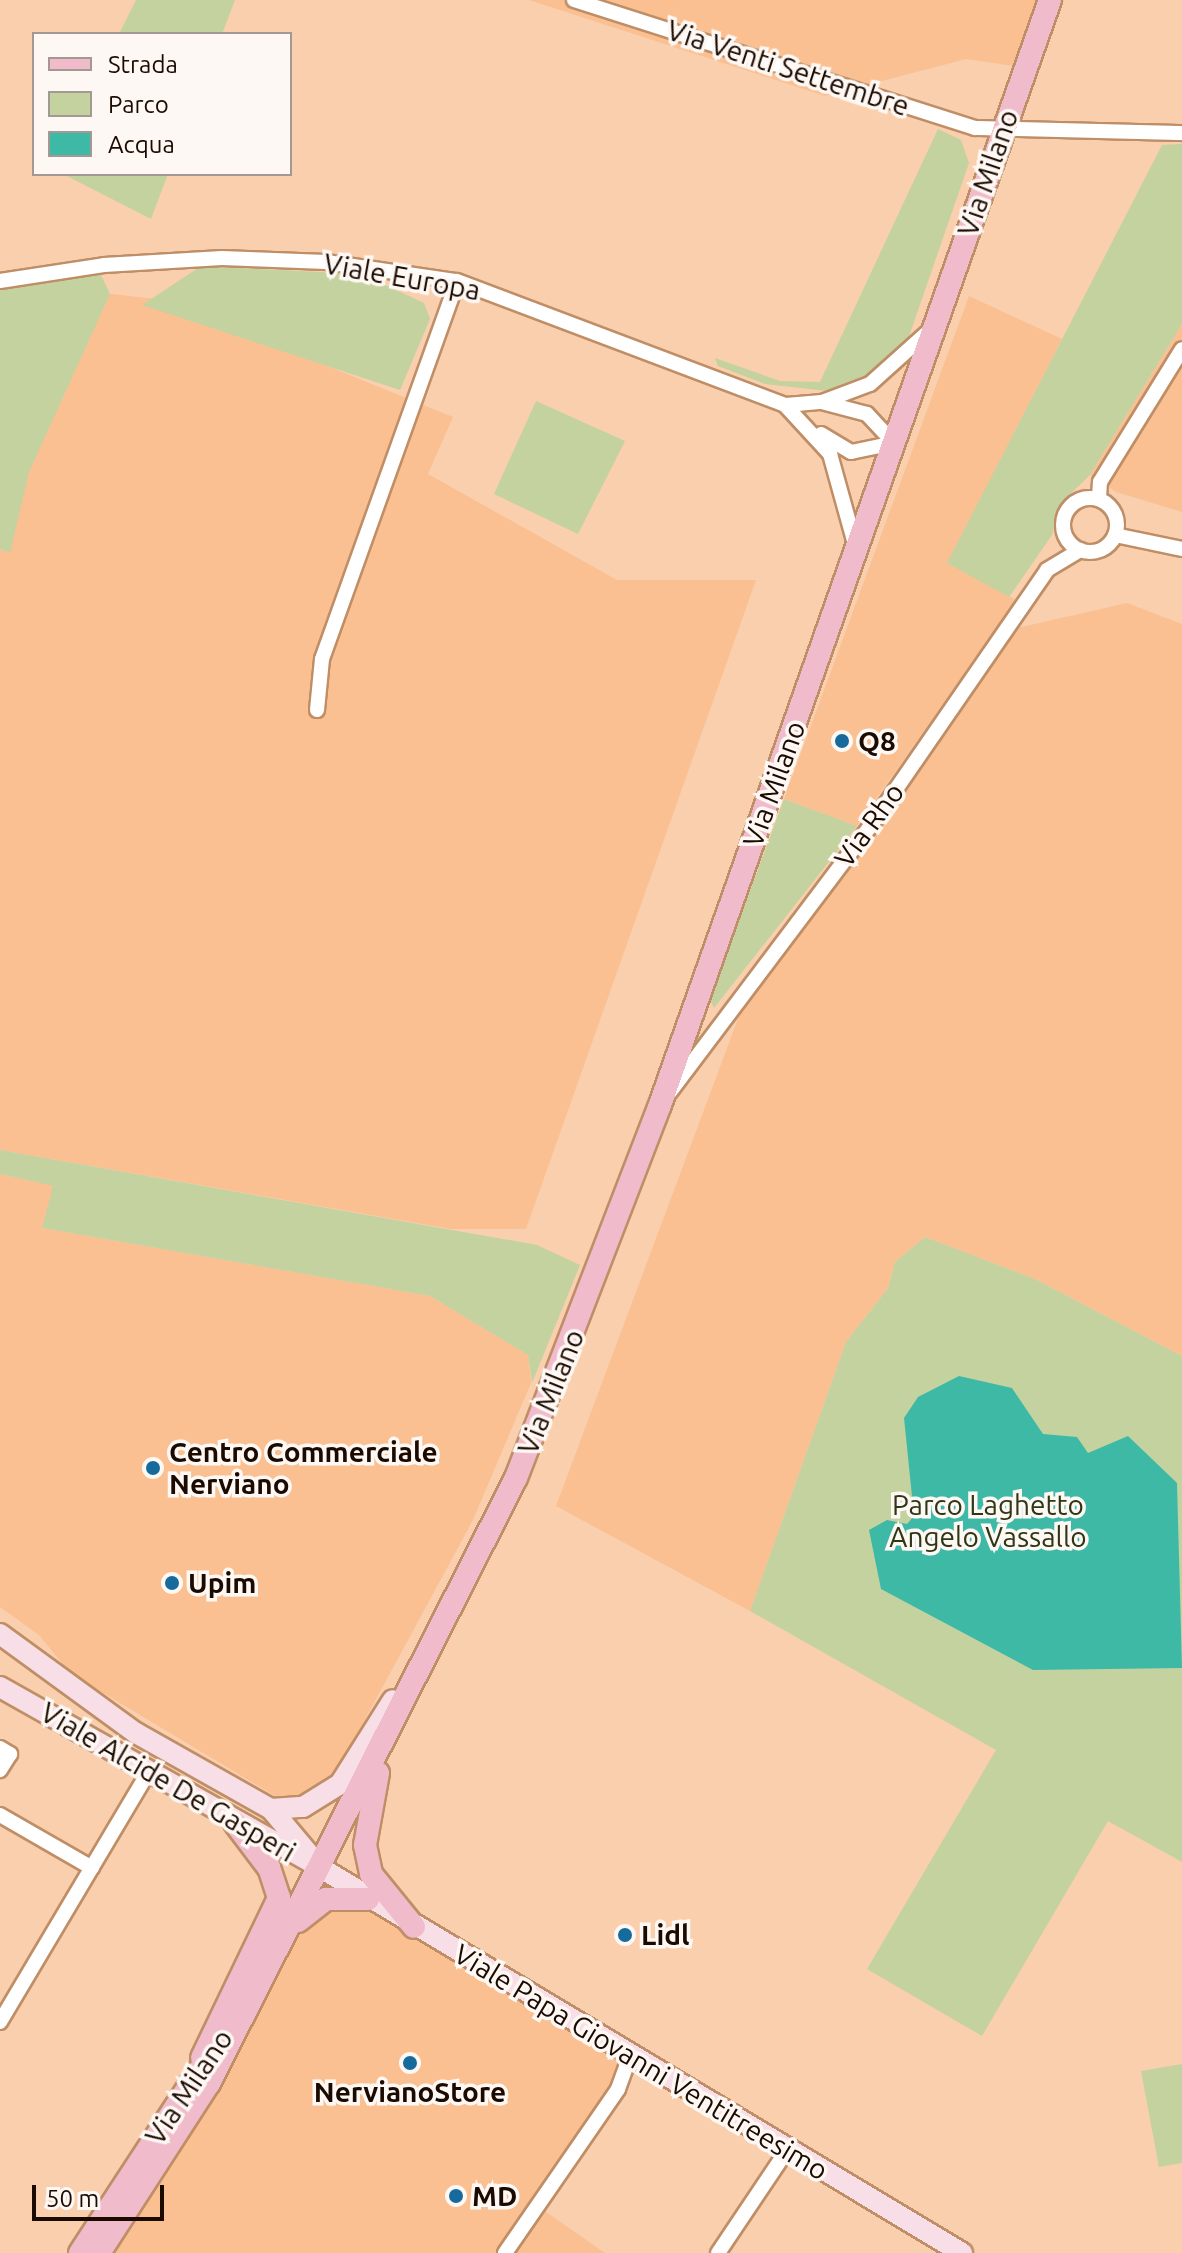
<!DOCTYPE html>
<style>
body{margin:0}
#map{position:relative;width:1182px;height:2253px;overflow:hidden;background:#f9cfae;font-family:Ubuntu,sans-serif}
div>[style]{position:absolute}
.built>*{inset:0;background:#fac091}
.green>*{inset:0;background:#c4d2a0}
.water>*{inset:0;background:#3eb9a6}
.roads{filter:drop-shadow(2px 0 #bf8e66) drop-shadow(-2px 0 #bf8e66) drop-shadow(0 2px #bf8e66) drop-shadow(0 -2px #bf8e66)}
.street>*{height:14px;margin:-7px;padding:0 7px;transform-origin:7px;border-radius:7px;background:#fff}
.street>.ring{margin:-7px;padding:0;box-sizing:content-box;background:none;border:14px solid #fff;border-radius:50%}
.secondary>*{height:20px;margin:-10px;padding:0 10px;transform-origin:10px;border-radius:10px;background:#f8dee6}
.primary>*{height:22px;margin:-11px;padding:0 11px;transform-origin:11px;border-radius:11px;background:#f0bccc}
.dots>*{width:22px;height:22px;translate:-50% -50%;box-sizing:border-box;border:4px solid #fef8f4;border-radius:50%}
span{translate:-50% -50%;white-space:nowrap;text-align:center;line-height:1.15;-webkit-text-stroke:7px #fef8f4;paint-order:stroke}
.street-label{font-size:28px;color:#1b0a00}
.poi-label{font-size:28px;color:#1b0a00;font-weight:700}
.left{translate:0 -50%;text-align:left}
.park-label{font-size:28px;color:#2e3613}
.legend{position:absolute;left:32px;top:32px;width:260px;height:144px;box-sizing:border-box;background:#fef8f4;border:2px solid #a39992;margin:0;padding:10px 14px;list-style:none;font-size:24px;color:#1b0a00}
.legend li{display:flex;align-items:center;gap:16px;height:40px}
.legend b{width:40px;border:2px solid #a39992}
.scale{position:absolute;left:32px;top:2185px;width:132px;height:36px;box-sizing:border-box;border:4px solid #1b0a00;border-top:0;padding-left:10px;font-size:24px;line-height:28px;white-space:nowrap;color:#1b0a00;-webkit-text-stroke:6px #fef8f4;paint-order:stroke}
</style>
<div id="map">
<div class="built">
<div style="clip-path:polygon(529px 0,1038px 0,1014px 66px,966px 59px,825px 96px)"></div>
<div style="clip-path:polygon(102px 293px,165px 300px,453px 417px,428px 474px,617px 580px,756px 580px,526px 1229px,451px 1229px,0 1150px,0 549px,9px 553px,25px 466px)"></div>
<div style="clip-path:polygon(969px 296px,1062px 339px,948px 563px,1016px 600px,857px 826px,784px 799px)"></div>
<div style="clip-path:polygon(1182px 324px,1182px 512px,1116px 492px,1090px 475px)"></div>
<div style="clip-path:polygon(1127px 603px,1182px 624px,1182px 1356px,1035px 1279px,925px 1237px,895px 1262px,888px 1288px,846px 1342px,750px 1611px,556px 1506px,739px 1016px,1017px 628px)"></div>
<div style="clip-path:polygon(0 1174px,54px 1186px,42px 1228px,430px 1296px,528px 1355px,531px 1383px,473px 1520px,329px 1786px,289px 1801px,275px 1796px,70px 1673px,39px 1635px,0 1607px)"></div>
<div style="clip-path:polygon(321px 1868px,630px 2056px,627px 2069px,505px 2253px,99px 2253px)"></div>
<div style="clip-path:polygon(539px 2207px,605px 2253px,508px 2253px)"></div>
</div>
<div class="green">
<div style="clip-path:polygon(136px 0,235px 0,222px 34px,119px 34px)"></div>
<div style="clip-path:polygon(938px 129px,961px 140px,969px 163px,906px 345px,861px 381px,828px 391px,765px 384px,718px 366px,715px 358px,780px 381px,820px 382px)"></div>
<div style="clip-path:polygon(1182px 144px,1182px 324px,1090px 475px,1060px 504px,1052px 535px,1009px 597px,947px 563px,1162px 145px)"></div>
<div style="clip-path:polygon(63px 174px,168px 174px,151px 219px)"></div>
<div style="clip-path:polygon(201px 266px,362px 274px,424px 303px,430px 319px,400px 390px,142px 305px)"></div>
<div style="clip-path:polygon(101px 275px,110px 294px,29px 472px,10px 553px,0 549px,0 288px)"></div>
<div style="clip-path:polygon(536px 401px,625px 441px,578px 534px,494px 494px)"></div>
<div style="clip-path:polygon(784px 799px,857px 826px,714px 1008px,710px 999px)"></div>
<div style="clip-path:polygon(0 1150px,537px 1245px,580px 1265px,532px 1383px,528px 1355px,430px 1296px,42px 1228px,53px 1186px,0 1174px)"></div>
<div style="clip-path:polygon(925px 1237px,1035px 1279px,1182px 1356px,1182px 1862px,1108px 1821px,982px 2036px,867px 1969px,996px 1750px,750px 1611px,846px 1342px,888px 1288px,895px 1262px)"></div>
<div style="clip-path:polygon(1182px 2064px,1182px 2163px,1159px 2167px,1141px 2071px)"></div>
</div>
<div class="water">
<div style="clip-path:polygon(959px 1376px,1012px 1388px,1043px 1434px,1077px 1437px,1088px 1453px,1128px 1436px,1177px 1483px,1182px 1668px,1033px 1670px,881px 1589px,869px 1530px,887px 1520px,907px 1524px,914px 1516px,904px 1418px,918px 1397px)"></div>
</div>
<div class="roads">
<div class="street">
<div style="left:574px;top:0;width:421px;rotate:17.7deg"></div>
<div style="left:975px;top:128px;width:207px;rotate:1.4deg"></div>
<div style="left:0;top:281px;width:105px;rotate:-8.7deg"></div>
<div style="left:104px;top:265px;width:118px;rotate:-3.4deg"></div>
<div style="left:222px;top:258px;width:104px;rotate:2.2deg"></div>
<div style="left:326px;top:262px;width:132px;rotate:8.3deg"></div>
<div style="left:457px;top:281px;width:351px;rotate:20.7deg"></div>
<div style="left:785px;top:405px;width:67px;rotate:47.4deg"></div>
<div style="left:830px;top:454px;width:93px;rotate:74.5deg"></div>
<div style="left:786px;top:405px;width:36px;rotate:-5deg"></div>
<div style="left:822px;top:402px;width:51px;rotate:-20.6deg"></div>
<div style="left:870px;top:384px;width:78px;rotate:-41.9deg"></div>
<div style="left:821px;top:434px;width:35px;rotate:31deg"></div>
<div style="left:851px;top:452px;width:44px;rotate:-11.8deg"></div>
<div style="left:894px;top:443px;width:40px;rotate:-133deg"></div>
<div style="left:867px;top:414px;width:47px;rotate:-165.1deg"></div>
<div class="ring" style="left:1063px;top:498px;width:40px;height:40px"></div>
<div style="left:1099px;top:499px;width:17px;rotate:-87deg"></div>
<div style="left:1100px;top:482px;width:156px;rotate:-58.3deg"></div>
<div style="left:1115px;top:535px;width:68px;rotate:11.8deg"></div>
<div style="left:317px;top:710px;width:51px;rotate:-84.4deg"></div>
<div style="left:322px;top:659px;width:401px;rotate:-70.3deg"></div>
<div style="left:670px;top:1092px;width:336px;rotate:-53deg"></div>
<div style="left:872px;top:824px;width:308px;rotate:-55.4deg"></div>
<div style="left:1047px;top:570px;width:39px;rotate:-31deg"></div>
<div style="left:0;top:1748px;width:12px;rotate:31deg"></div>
<div style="left:10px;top:1754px;width:19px;rotate:122deg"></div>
<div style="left:0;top:1815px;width:106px;rotate:29.9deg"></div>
<div style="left:0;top:2022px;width:294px;rotate:-59.3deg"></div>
<div style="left:505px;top:2253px;width:199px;rotate:-55.4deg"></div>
<div style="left:618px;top:2089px;width:35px;rotate:-70deg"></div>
<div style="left:718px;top:2253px;width:125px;rotate:-56.1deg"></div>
</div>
<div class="secondary">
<div style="left:0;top:1634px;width:168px;rotate:36.1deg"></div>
<div style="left:136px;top:1733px;width:155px;rotate:29.4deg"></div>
<div style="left:271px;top:1809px;width:65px;rotate:50deg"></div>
<div style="left:0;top:1687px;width:369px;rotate:29.4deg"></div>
<div style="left:321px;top:1868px;width:748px;rotate:30.99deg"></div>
<div style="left:271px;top:1809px;width:32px;rotate:-4deg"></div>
<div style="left:303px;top:1807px;width:44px;rotate:-31.9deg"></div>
<div style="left:340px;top:1784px;width:99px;rotate:-57.8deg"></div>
</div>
<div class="primary">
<div style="left:378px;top:1773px;width:73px;rotate:100.2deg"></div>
<div style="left:365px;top:1845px;width:30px;rotate:78deg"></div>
<div style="left:371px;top:1874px;width:68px;rotate:50.9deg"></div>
<div style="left:298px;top:1921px;width:36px;rotate:-38deg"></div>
<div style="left:326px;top:1899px;width:42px"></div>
<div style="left:202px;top:2058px;width:178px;rotate:-64.3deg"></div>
<div style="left:279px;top:1898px;width:32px;rotate:-108deg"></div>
<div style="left:269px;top:1868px;width:56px;rotate:-127.1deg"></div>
<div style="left:80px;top:2253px;width:245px;rotate:-56.8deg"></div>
<div style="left:99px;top:2253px;width:202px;rotate:-57.1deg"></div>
<div style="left:209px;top:2083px;width:678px;rotate:-63.1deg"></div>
<div style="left:516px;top:1478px;width:400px;rotate:-68.9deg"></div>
<div style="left:660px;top:1105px;width:1172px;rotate:-70.56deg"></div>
</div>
</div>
<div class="dots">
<div style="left:842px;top:741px;background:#176b9c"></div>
<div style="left:153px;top:1468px;background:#176b9c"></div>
<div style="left:172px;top:1583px;background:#176b9c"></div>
<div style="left:625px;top:1935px;background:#176b9c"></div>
<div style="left:410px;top:2063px;background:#176b9c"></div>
<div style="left:456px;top:2196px;background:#176b9c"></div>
</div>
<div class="street-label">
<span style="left:788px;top:68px;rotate:18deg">Via Venti Settembre</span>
<span style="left:988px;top:173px;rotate:-71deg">Via Milano</span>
<span style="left:402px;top:277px;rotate:10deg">Viale Europa</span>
<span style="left:774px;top:784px;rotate:-70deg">Via Milano</span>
<span style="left:869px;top:825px;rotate:-54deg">Via Rho</span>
<span style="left:551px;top:1392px;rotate:-68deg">Via Milano</span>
<span style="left:168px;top:1782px;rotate:30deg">Viale Alcide De Gasperi</span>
<span style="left:641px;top:2062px;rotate:31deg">Viale Papa Giovanni Ventitreesimo</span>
<span style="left:189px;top:2087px;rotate:-56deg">Via Milano</span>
</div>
<div class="poi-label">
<span class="left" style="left:858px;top:741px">Q8</span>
<span class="left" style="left:169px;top:1468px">Centro Commerciale<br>Nerviano</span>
<span class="left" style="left:188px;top:1583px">Upim</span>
<span class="left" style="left:641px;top:1935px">Lidl</span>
<span style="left:410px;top:2092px">NervianoStore</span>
<span class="left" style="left:472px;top:2196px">MD</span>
</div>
<div class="park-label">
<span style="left:988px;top:1521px">Parco Laghetto<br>Angelo Vassallo</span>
</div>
<ul class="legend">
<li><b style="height:10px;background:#f0bccc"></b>Strada</li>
<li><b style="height:22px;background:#c4d2a0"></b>Parco</li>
<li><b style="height:22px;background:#3eb9a6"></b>Acqua</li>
</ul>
<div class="scale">50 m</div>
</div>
